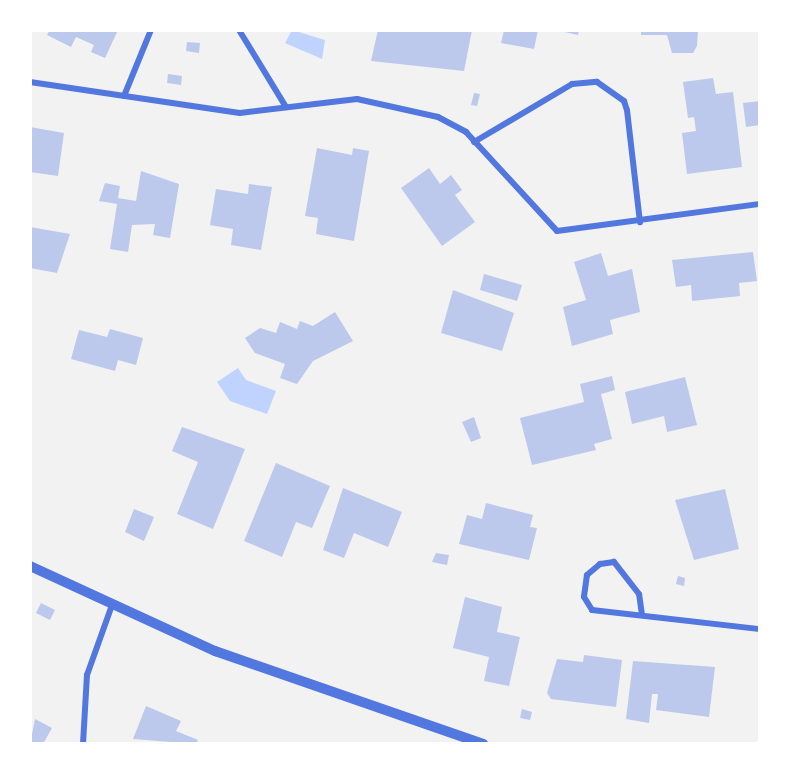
<!DOCTYPE html>
<style>
body{margin:0}
#map{position:relative;width:790px;height:774px;overflow:hidden;background:#f2f2f2;font-family:"Libre Baskerville",serif}
div>[style]{position:absolute}
.water>*{inset:0;background:#bfd3fe}
.building>*{inset:0;background:#bdc9ec}
.minor>*{height:6px;margin:-3px;padding:0 3px;transform-origin:3px;border-radius:3px;background:#5277de}
.tertiary>*{height:10px;margin:-5px;padding:0 5px;transform-origin:5px;border-radius:5px;background:#5277de}
span{translate:-50% -50%;white-space:nowrap;text-align:center;line-height:1.15;-webkit-text-stroke:4.5px #fff;paint-order:stroke}
.frame{position:absolute;inset:0;border:32px solid #fff;pointer-events:none}
</style>
<div id="map">
<div class="water">
<div style="clip-path:polygon(292px 30px,325px 40px,322px 59px,285px 43px)"></div>
<div style="clip-path:polygon(238px 368px,246px 380px,276px 391px,267px 414px,230px 401px,217px 382px)"></div>
</div>
<div class="building">
<div style="clip-path:polygon(50px 30px,118px 30px,105px 58px,91px 52px,94px 45px,76px 37px,71px 47px,47px 35px)"></div>
<div style="clip-path:polygon(378px 30px,472px 30px,464px 71px,371px 61px)"></div>
<div style="clip-path:polygon(504px 30px,538px 30px,534px 49px,501px 43px)"></div>
<div style="clip-path:polygon(556px 30px,579px 30px,578px 35px)"></div>
<div style="clip-path:polygon(641px 30px,698px 30px,697px 46px,693px 53px,672px 53px,667px 35px,641px 35px)"></div>
<div style="clip-path:polygon(187px 42px,200px 43px,199px 53px,186px 51px)"></div>
<div style="clip-path:polygon(168px 74px,182px 76px,181px 85px,167px 83px)"></div>
<div style="clip-path:polygon(713px 78px,716px 94px,733px 92px,742px 167px,687px 174px,682px 133px,696px 131px,694px 117px,688px 118px,683px 82px)"></div>
<div style="clip-path:polygon(474px 93px,480px 94px,477px 106px,471px 105px)"></div>
<div style="clip-path:polygon(760px 101px,760px 125px,746px 127px,743px 103px)"></div>
<div style="clip-path:polygon(30px 127px,64px 133px,58px 176px,30px 172px)"></div>
<div style="clip-path:polygon(317px 148px,352px 155px,353px 148px,369px 151px,354px 241px,316px 234px,318px 218px,305px 216px)"></div>
<div style="clip-path:polygon(429px 168px,440px 184px,451px 175px,462px 190px,455px 195px,475px 222px,442px 246px,401px 188px)"></div>
<div style="clip-path:polygon(141px 171px,179px 184px,170px 238px,153px 235px,155px 224px,132px 225px,128px 252px,110px 249px,117px 204px,99px 201px,105px 183px,120px 186px,118px 198px,136px 201px)"></div>
<div style="clip-path:polygon(249px 184px,272px 187px,261px 250px,231px 245px,233px 229px,210px 225px,216px 189px,248px 194px)"></div>
<div style="clip-path:polygon(30px 227px,70px 234px,57px 273px,30px 268px)"></div>
<div style="clip-path:polygon(753px 252px,757px 281px,739px 283px,740px 296px,692px 301px,691px 285px,676px 287px,672px 260px)"></div>
<div style="clip-path:polygon(601px 253px,608px 276px,632px 269px,640px 312px,610px 320px,613px 334px,572px 346px,563px 307px,586px 300px,574px 262px)"></div>
<div style="clip-path:polygon(484px 274px,522px 285px,517px 301px,480px 290px)"></div>
<div style="clip-path:polygon(453px 290px,514px 313px,502px 351px,441px 333px)"></div>
<div style="clip-path:polygon(335px 312px,353px 341px,313px 361px,297px 384px,280px 378px,285px 364px,255px 353px,245px 338px,260px 328px,276px 333px,280px 322px,297px 329px,300px 321px,313px 326px)"></div>
<div style="clip-path:polygon(110px 329px,143px 338px,136px 365px,118px 360px,115px 371px,71px 359px,79px 330px,107px 337px)"></div>
<div style="clip-path:polygon(612px 376px,615px 390px,601px 394px,612px 439px,594px 444px,596px 450px,532px 465px,520px 418px,584px 402px,580px 384px)"></div>
<div style="clip-path:polygon(685px 377px,697px 425px,667px 432px,664px 416px,632px 424px,625px 392px)"></div>
<div style="clip-path:polygon(474px 417px,481px 438px,471px 442px,462px 422px)"></div>
<div style="clip-path:polygon(182px 427px,245px 449px,213px 529px,177px 514px,198px 462px,172px 451px)"></div>
<div style="clip-path:polygon(276px 463px,330px 486px,312px 528px,296px 522px,282px 557px,244px 541px)"></div>
<div style="clip-path:polygon(343px 488px,402px 512px,388px 547px,354px 533px,344px 558px,323px 550px)"></div>
<div style="clip-path:polygon(725px 489px,739px 549px,694px 560px,675px 500px)"></div>
<div style="clip-path:polygon(486px 503px,533px 515px,530px 527px,537px 528px,529px 560px,459px 544px,467px 515px,482px 519px)"></div>
<div style="clip-path:polygon(134px 509px,154px 517px,144px 541px,125px 532px)"></div>
<div style="clip-path:polygon(436px 553px,449px 555px,447px 565px,432px 562px)"></div>
<div style="clip-path:polygon(678px 576px,685px 578px,684px 586px,676px 584px)"></div>
<div style="clip-path:polygon(465px 597px,502px 607px,497px 632px,520px 637px,509px 686px,484px 681px,489px 657px,453px 648px)"></div>
<div style="clip-path:polygon(41px 603px,55px 610px,50px 620px,36px 613px)"></div>
<div style="clip-path:polygon(584px 655px,622px 660px,616px 707px,551px 699px,547px 693px,557px 659px,583px 662px)"></div>
<div style="clip-path:polygon(633px 661px,715px 667px,709px 717px,656px 710px,658px 694px,652px 694px,649px 723px,626px 719px)"></div>
<div style="clip-path:polygon(146px 706px,181px 721px,176px 731px,198px 740px,196px 744px,133px 739px)"></div>
<div style="clip-path:polygon(522px 709px,532px 712px,530px 720px,520px 718px)"></div>
<div style="clip-path:polygon(35px 719px,52px 728px,43px 744px,30px 744px)"></div>
</div>
<div class="minor">
<div style="left:239px;top:30px;width:90px;rotate:58.6deg"></div>
<div style="left:30px;top:82px;width:212px;rotate:8.4deg"></div>
<div style="left:240px;top:113px;width:118px;rotate:-6.8deg"></div>
<div style="left:357px;top:99px;width:83px;rotate:12.5deg"></div>
<div style="left:438px;top:117px;width:32px;rotate:28deg"></div>
<div style="left:466px;top:132px;width:134px;rotate:47.4deg"></div>
<div style="left:557px;top:231px;width:205px;rotate:-7.6deg"></div>
<div style="left:124px;top:96px;width:71px;rotate:-67.8deg"></div>
<div style="left:474px;top:142px;width:114px;rotate:-30.6deg"></div>
<div style="left:572px;top:84px;width:25px;rotate:-5deg"></div>
<div style="left:597px;top:82px;width:33px;rotate:35deg"></div>
<div style="left:624px;top:101px;width:9px;rotate:72deg"></div>
<div style="left:627px;top:110px;width:113px;rotate:83.4deg"></div>
<div style="left:642px;top:615px;width:21px;rotate:-98deg"></div>
<div style="left:639px;top:594px;width:41px;rotate:-128deg"></div>
<div style="left:614px;top:562px;width:14px;rotate:172deg"></div>
<div style="left:600px;top:564px;width:17px;rotate:140deg"></div>
<div style="left:587px;top:575px;width:22px;rotate:98deg"></div>
<div style="left:584px;top:597px;width:15px;rotate:58deg"></div>
<div style="left:592px;top:610px;width:169px;rotate:6.5deg"></div>
<div style="left:83px;top:744px;width:69px;rotate:-86.7deg"></div>
<div style="left:87px;top:675px;width:74px;rotate:-70.3deg"></div>
</div>
<div class="tertiary">
<div style="left:30px;top:566px;width:204px;rotate:24.7deg"></div>
<div style="left:215px;top:651px;width:284px;rotate:19.1deg"></div>
</div>
<div class="frame"></div>
</div>
